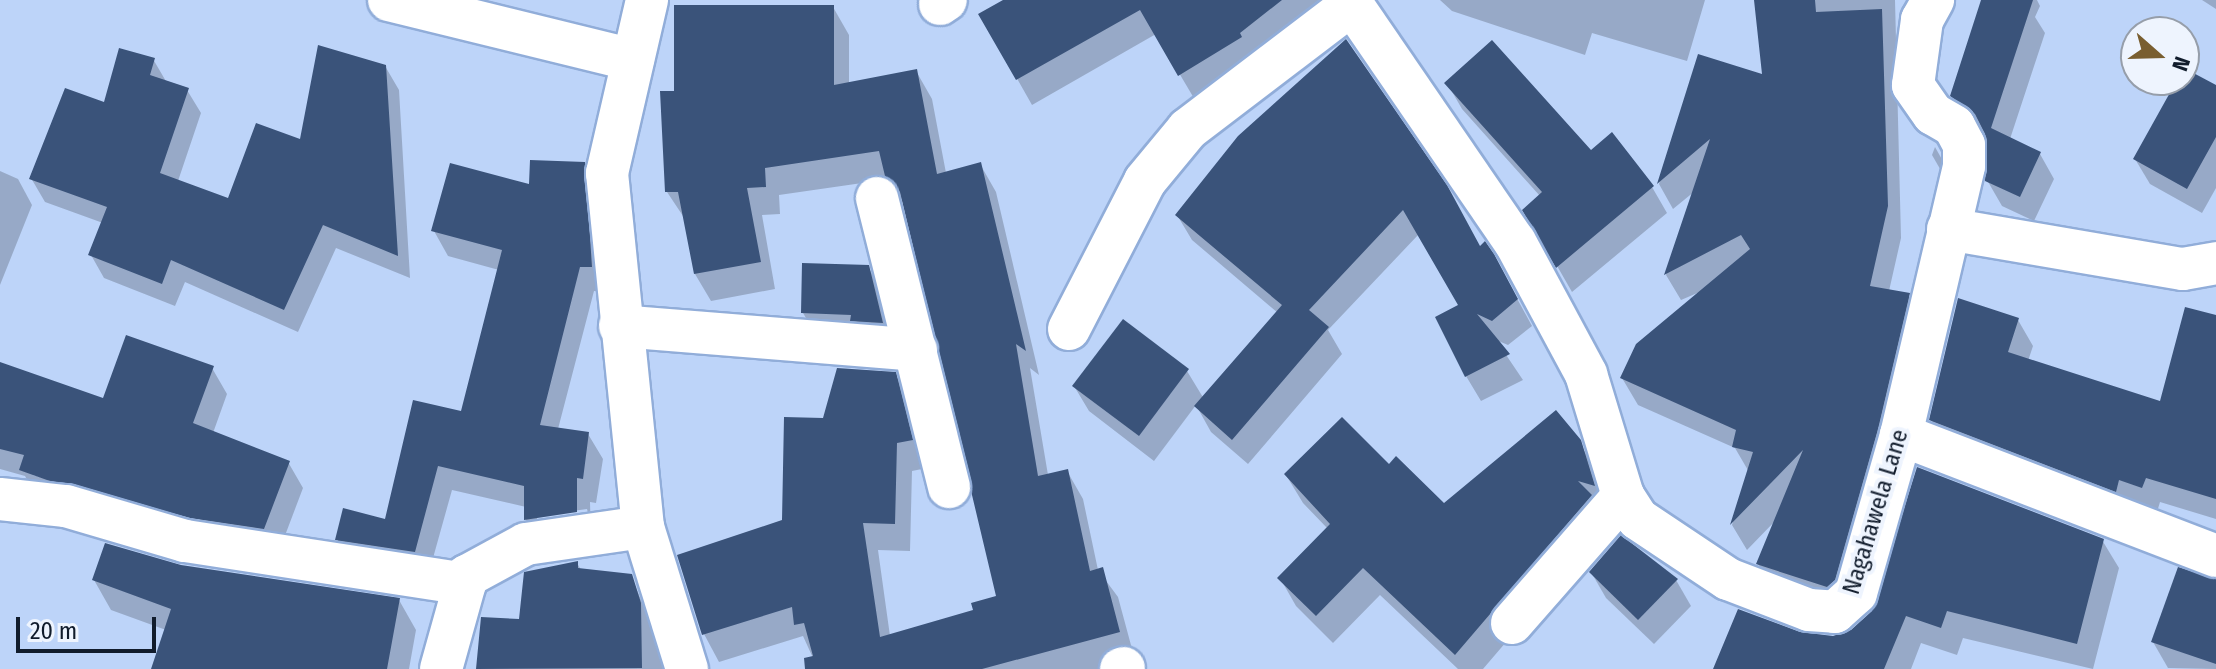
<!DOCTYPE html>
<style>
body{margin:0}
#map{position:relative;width:2216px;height:669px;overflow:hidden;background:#bdd4f9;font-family:"Fira Sans Condensed",sans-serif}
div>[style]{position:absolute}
.shadow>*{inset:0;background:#0003}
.building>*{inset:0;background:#3a537a}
.roads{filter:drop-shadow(2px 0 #91add9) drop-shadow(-2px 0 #91add9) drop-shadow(0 2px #91add9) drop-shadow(0 -2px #91add9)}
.street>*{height:42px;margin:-21px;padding:0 21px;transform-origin:21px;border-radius:21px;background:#fff}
span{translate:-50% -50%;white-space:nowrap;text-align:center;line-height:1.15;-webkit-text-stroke:8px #eef4fe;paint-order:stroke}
.street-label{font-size:24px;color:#111c2c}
.north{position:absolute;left:2120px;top:16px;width:80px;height:80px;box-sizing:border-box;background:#eef4fe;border:2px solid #969eaa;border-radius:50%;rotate:110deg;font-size:22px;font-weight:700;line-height:32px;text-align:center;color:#111c2c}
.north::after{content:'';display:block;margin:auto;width:28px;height:36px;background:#795e30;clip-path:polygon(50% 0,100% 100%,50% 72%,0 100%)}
.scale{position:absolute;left:16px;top:617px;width:140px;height:36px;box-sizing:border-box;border:4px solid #111c2c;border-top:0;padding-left:10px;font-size:24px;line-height:28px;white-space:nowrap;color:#111c2c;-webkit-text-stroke:6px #eef4fe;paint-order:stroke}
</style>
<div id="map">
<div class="shadow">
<div style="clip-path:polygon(1007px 0,1328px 0,1195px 100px,1156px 34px,1032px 105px,981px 15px)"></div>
<div style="clip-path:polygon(1440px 0,1705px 0,1687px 61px,1592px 33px,1585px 55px,1452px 11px)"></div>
<div style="clip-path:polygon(1756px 0,1895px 0,1901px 238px,1889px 291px,1908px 295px,1924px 321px,1849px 607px,1774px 590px,1758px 564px,1777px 519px,1747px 550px,1732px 525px,1749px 472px,1735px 448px,1638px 405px,1622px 378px,1702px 291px,1681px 300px,1666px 275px,1695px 191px,1673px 209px,1659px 184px,1699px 56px,1764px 77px)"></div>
<div style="clip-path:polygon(1983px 0,2037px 0,2040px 6px,2035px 17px,2045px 33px,2010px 139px,2040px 154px,2054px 179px,2034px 221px,2002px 206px,1987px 180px,1987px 136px,1967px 121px,1952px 96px)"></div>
<div style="clip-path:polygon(2202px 0,2216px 0,2216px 9px)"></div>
<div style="clip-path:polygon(833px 7px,849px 35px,849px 84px,916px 71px,932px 99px,946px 173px,980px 164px,996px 192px,1039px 375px,1030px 368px,1048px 475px,1067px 471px,1083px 499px,1098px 570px,1118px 597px,1135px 660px,1101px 669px,818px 669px,803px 636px,719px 662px,704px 634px,784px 522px,824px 420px,895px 374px,911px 402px,927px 468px,912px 471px,910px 551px,878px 550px,890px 636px,975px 611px,998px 597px,904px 204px,890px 179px,779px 195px,780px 214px,762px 215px,775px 289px,711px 301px,695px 274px,685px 219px,667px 192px,676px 92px)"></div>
<div style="clip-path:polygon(1346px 42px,1480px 248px,1508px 282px,1532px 326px,1508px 345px,1496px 340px,1523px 380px,1481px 401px,1466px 376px,1460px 306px,1419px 234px,1328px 330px,1342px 354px,1248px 464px,1211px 432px,1196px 405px,1154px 461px,1089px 411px,1074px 386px,1187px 371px,1204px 399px,1278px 313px,1192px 240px,1177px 215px)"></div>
<div style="clip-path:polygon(153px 59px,167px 83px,187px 90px,201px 113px,178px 181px,230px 200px,385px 66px,399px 90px,410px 278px,336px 248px,298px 332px,185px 282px,175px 306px,104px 278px,91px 255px,103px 223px,45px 202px,31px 178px)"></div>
<div style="clip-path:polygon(2184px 72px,2216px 87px,2216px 188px,2202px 213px,2150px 184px,2135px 159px)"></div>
<div style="clip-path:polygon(1447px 83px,1652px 187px,1667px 213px,1572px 292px,1525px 210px,1540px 196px,1462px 109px)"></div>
<div style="clip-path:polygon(1935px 147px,1948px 170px,1947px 181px,1932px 155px)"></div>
<div style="clip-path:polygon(evenodd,584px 164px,598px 189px,606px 292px,594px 291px,558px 429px,588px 434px,603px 459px,596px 503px,590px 502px,591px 537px,540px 544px,526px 520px,526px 507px,452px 490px,428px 576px,352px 564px,337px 539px,386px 521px,462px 413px,499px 270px,448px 256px,434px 231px,584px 164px,587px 509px,588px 513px,537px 520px,537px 516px,587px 509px)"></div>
<div style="clip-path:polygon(0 171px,18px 179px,32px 205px,0 285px)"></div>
<div style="clip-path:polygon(868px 267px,883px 292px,896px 348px,818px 338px,803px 313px)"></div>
<div style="clip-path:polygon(2216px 317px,2216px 519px,2160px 502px,2157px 512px,1946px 446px,1931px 420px,2018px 320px,2033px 346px,2028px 361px,2161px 403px)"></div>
<div style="clip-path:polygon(evenodd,0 365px,104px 400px,212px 368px,227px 394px,213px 433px,288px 462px,303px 488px,278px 554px,36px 495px,25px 476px,0 469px,0 365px,33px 471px,200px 518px,199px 522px,33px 475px,33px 471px)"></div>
<div style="clip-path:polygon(1579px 442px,1596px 471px,1607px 524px,1483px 669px,1458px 669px,1380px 595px,1333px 643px,1296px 606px,1280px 578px,1328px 529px,1303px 503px,1286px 475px,1389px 467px,1444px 506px)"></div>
<div style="clip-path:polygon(2102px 540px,2119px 568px,2093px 669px,1963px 638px,1957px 655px,1921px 643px,1911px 669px,1715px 669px,1800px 634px,1833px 638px,1852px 632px,1874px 612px)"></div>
<div style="clip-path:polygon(577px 563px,581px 570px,631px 576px,670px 669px,479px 669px,482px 619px,521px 621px,526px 573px)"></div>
<div style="clip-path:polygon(181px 567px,399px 600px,416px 630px,409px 669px,153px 669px,166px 630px,111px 610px,94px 580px)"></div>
<div style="clip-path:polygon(1591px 572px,1676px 580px,1691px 606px,1654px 644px,1606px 598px)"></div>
<div style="clip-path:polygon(2216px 582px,2216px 669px,2168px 668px,2153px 642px)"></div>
</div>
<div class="building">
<div style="clip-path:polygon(1003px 0,1282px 0,1240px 33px,1242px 37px,1178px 76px,1140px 10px,1016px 80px,978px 14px)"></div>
<div style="clip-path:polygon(1754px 0,1815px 0,1816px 12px,1882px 9px,1888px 206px,1870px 286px,1910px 293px,1878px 429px,1835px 580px,1827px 587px,1756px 564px,1803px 450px,1730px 525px,1753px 452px,1732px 447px,1736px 430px,1620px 378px,1636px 344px,1750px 249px,1741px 235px,1664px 275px,1710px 139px,1657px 184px,1698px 54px,1762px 74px)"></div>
<div style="clip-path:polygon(1981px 0,2033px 0,1991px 128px,2041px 152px,2020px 197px,1985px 181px,1985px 134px,1975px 114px,1950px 96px)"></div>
<div style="clip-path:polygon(674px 5px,834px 5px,834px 85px,917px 69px,937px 174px,981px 162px,1026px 351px,1016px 344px,1038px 476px,1068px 469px,1090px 571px,1103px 567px,1120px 632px,982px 669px,805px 669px,804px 658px,813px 656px,804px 623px,794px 625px,792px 607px,702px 635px,677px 555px,782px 520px,784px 417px,823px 418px,837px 368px,896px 372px,913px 440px,897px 443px,895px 524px,863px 523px,880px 637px,973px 610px,971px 603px,996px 596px,900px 192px,885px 176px,879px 151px,765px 168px,766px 187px,747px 188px,761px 262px,694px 274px,678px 192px,665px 192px,660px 91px,674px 91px)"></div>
<div style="clip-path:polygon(1346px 39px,1447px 185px,1480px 246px,1485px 241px,1494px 254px,1518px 299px,1492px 321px,1477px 314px,1510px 354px,1465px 377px,1435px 317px,1458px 305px,1403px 210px,1309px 310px,1329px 327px,1232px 440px,1194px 406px,1282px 305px,1175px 215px,1238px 136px)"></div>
<div style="clip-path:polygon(1492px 40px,1591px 150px,1612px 132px,1654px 186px,1556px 268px,1522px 210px,1542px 192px,1444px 83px)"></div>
<div style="clip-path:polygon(318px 45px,386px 65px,398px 256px,323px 225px,284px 310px,171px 260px,162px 284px,88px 255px,107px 207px,29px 179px,65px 88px,104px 102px,119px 48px,155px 58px,150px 75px,189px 88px,160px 173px,228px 198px,256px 123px,300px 139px)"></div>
<div style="clip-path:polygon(2184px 68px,2216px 85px,2216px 137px,2187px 189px,2133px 159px,2177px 80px,2184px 80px)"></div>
<div style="clip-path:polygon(530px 160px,585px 162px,592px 267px,580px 267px,540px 425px,589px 432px,583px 479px,577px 478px,577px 512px,524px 520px,524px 486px,438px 466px,415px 552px,335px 540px,343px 508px,385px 519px,413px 400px,461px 411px,502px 250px,431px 231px,450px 163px,529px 184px)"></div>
<div style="clip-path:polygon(802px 263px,869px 265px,883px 323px,850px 321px,851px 315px,801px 313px)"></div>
<div style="clip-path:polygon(1958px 298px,2019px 318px,2008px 352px,2160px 401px,2185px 307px,2216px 315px,2216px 499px,2146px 478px,2142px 488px,2119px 480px,2116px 492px,1929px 420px)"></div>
<div style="clip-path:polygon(1123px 319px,1189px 369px,1139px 436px,1072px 386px)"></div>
<div style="clip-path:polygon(126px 335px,214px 366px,193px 423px,290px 461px,264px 529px,190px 518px,47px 480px,19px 470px,24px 455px,0 449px,0 362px,103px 398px)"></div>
<div style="clip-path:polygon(1556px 410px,1581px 440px,1595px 486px,1578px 481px,1592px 495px,1455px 655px,1363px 568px,1316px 616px,1277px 578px,1330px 524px,1284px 474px,1342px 417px,1389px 464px,1396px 456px,1444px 503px)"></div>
<div style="clip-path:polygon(1917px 467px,2104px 539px,2077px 644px,1947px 611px,1941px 628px,1906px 616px,1884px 669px,1713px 669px,1738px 609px,1800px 632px,1833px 636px,1851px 630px,1872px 611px)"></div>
<div style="clip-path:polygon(1621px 535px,1678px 579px,1638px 620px,1589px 572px)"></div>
<div style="clip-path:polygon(105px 543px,181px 565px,400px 598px,387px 669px,151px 669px,171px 609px,92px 580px)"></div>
<div style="clip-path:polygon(578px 561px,578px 568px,632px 574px,641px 603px,642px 668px,476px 669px,481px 617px,519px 619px,524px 572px)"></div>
<div style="clip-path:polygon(2178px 567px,2216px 579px,2216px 664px,2151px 642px)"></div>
</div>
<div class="roads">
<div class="street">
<div style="left:389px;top:0;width:251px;rotate:13.8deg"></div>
<div style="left:647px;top:0;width:178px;rotate:103deg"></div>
<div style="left:607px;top:173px;width:356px;rotate:84.2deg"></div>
<div style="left:643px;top:527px;width:149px;rotate:72.8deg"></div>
<div style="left:1349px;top:0;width:293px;rotate:55.6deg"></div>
<div style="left:1515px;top:242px;width:150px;rotate:61.7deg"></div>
<div style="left:1586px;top:374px;width:127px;rotate:73.1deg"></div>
<div style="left:1623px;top:496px;width:27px;rotate:57deg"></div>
<div style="left:1638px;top:519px;width:108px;rotate:33.7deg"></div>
<div style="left:1728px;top:579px;width:87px;rotate:20.9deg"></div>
<div style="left:1809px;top:610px;width:26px;rotate:4deg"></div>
<div style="left:1835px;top:612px;width:28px;rotate:-42deg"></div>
<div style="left:1856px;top:593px;width:164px;rotate:-74.1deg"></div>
<div style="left:1901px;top:435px;width:276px;rotate:-76.8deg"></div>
<div style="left:1964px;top:166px;width:21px;rotate:-90deg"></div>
<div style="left:1964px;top:145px;width:21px;rotate:-118deg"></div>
<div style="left:1954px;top:126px;width:24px;rotate:-150deg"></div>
<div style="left:1933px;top:114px;width:35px;rotate:-125deg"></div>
<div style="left:1913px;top:85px;width:66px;rotate:-82.1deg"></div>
<div style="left:1922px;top:20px;width:23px;rotate:-61deg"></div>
<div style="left:940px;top:4px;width:7px;rotate:-34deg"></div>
<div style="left:877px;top:198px;width:298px;rotate:76deg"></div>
<div style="left:1948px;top:229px;width:238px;rotate:9.7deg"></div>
<div style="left:2183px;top:269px;width:34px;rotate:-10deg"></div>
<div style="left:620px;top:326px;width:297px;rotate:4.6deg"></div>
<div style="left:1069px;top:329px;width:166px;rotate:-62.8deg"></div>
<div style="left:1145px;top:181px;width:67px;rotate:-50.4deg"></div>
<div style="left:1188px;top:129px;width:206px;rotate:-37.3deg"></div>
<div style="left:1901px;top:435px;width:337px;rotate:21deg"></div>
<div style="left:0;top:499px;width:66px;rotate:6.1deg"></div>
<div style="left:66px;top:506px;width:124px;rotate:16.4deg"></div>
<div style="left:185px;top:541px;width:283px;rotate:8.7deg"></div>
<div style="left:1512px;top:623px;width:169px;rotate:-48.8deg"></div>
<div style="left:441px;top:669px;width:97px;rotate:-74.4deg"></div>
<div style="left:467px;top:576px;width:67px;rotate:-28.5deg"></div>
<div style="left:526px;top:544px;width:118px;rotate:-8.3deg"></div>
<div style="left:1121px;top:669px;width:3px;rotate:-18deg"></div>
</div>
</div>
<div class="street-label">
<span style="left:1876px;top:512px;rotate:-73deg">Nagahawela Lane</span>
</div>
<div class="north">N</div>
<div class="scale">20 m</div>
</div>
